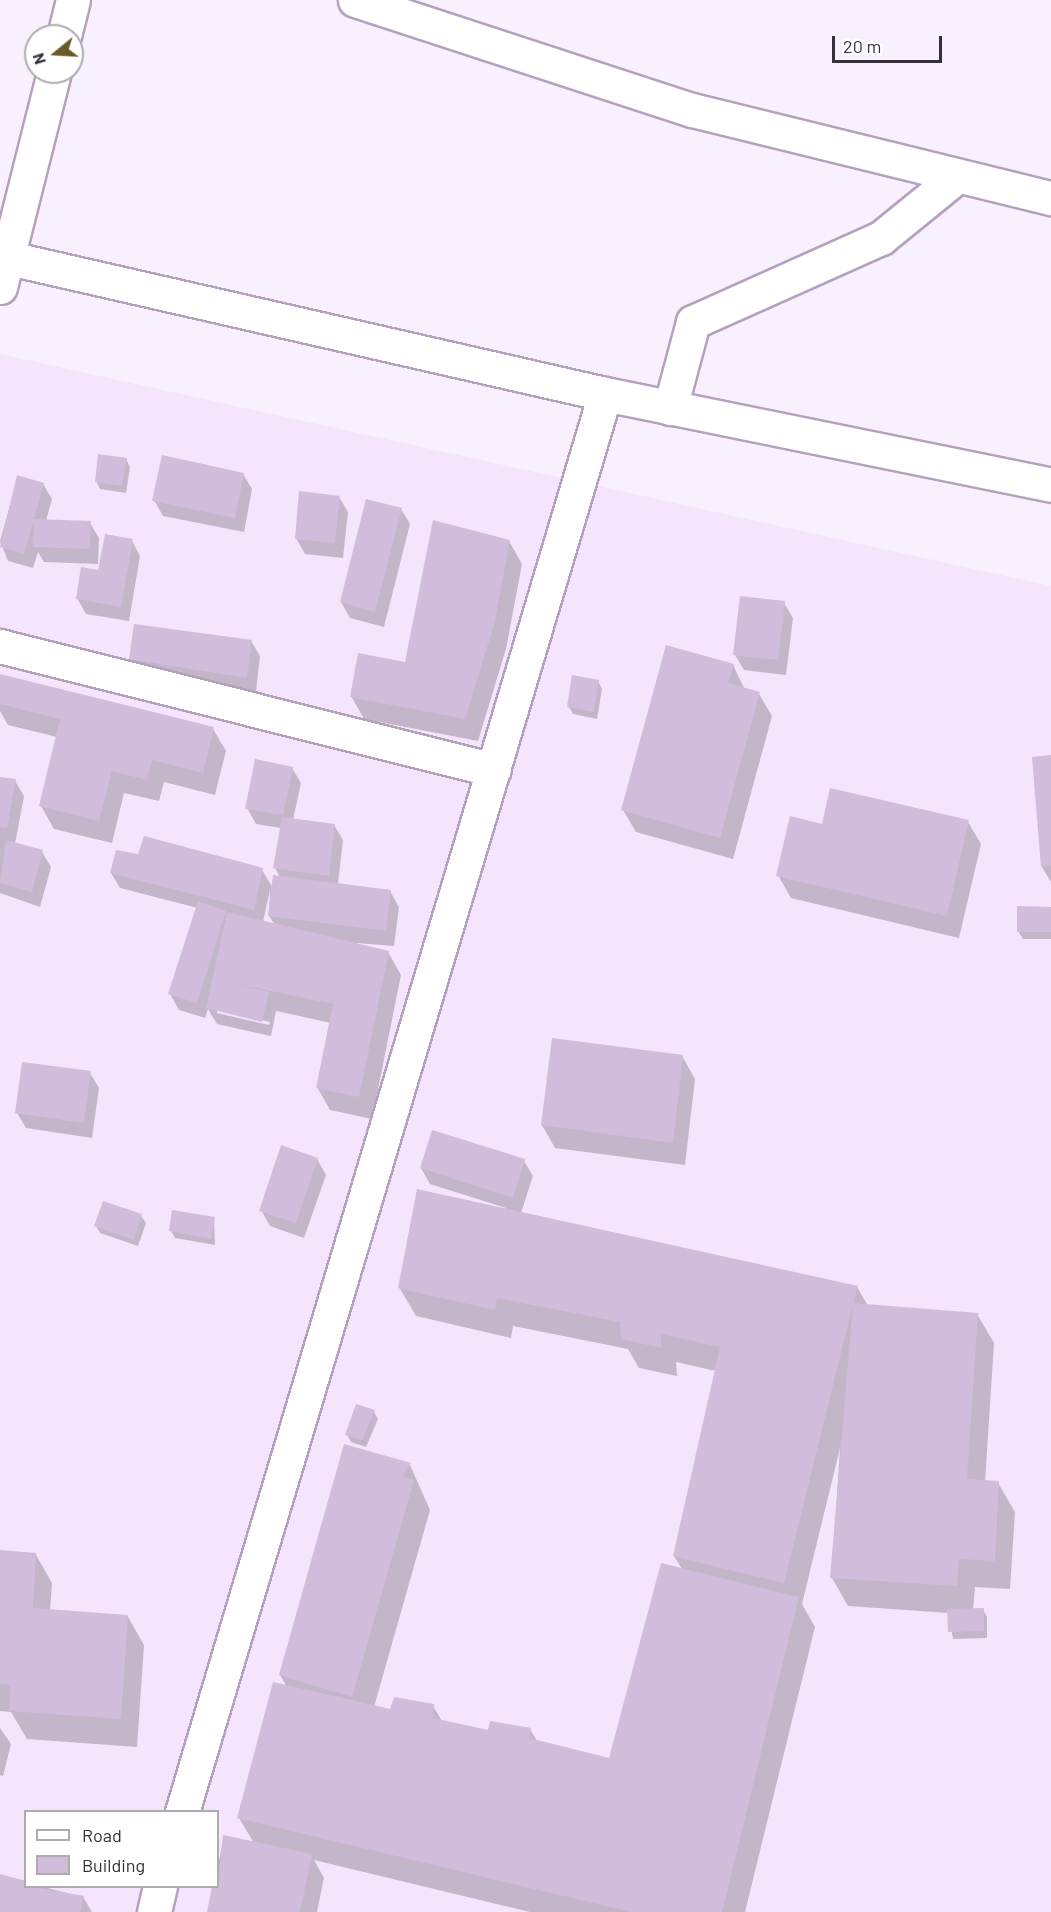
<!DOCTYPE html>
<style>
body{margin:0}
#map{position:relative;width:1051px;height:1912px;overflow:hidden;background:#f8f0fd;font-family:Barlow,sans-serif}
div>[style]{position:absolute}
.built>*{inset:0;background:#f4e4fc}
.shadow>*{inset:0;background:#0003}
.building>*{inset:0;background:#d1bcdb}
.roads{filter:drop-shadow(2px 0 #b5a0bf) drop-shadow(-2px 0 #b5a0bf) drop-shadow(0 2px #b5a0bf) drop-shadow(0 -2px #b5a0bf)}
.minor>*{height:33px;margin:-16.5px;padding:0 16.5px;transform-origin:16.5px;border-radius:16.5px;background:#fff}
.tertiary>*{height:33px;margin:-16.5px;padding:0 16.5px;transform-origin:16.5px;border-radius:16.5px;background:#fff}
span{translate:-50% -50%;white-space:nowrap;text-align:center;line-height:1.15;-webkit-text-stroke:4.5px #fff;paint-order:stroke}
.legend{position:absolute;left:24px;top:1810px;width:195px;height:78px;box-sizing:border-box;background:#fff;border:2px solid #afacb1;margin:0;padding:8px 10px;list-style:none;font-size:18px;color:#372f3b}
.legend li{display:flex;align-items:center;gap:12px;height:30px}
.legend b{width:30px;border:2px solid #afacb1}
.north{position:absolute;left:24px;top:24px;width:60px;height:60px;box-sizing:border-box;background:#fff;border:2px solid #afacb1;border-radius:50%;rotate:252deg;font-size:16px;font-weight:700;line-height:24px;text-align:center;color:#372f3b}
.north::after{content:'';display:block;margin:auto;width:21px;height:27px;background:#695a27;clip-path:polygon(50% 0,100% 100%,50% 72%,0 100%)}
.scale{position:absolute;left:832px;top:36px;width:110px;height:27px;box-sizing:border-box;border:3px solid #372f3b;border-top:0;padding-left:8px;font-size:18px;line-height:21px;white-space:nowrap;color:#372f3b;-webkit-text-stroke:4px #fff;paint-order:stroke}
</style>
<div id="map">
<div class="built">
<div style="clip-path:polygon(evenodd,0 354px,1051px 586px,1051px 1912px,0 1912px,0 354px,26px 1812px,218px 1812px,218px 1886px,26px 1886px,26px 1812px)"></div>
</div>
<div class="shadow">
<div style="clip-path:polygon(126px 459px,130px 467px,126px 493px,100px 489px,96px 481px)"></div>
<div style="clip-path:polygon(243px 474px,252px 489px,244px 532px,163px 516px,154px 500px)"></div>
<div style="clip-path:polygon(18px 477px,43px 484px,52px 499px,46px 521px,90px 523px,99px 538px,98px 564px,44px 562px,38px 552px,33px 568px,8px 561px,0 541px)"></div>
<div style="clip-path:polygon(339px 497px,348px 512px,343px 558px,305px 554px,296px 538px)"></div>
<div style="clip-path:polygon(401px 509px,410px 524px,384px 627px,350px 618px,341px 602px)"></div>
<div style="clip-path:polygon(132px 541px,140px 556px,129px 621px,86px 614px,77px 598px)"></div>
<div style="clip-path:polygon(509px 541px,522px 564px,506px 649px,478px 741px,364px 719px,351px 696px,406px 664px)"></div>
<div style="clip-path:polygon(784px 603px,793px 618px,786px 675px,744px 670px,735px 655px)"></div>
<div style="clip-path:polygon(251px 641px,260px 656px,256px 692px,139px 674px,130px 659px)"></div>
<div style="clip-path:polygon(733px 665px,745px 690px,759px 694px,772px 716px,733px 859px,636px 832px,623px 810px)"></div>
<div style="clip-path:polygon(0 681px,213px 729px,226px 751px,215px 795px,164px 782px,159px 801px,124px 793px,112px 843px,54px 829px,41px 806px,57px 737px,8px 725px,0 711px)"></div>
<div style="clip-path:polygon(598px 681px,602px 689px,597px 719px,573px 714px,569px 707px)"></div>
<div style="clip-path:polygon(1051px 757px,1051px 882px,1042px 867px)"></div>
<div style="clip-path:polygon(evenodd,292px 768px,301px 783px,293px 820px,334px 825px,343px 840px,338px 884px,390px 891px,399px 907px,394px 946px,344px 942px,388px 952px,401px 975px,372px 1119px,330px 1110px,317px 1087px,331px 1023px,276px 1011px,271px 1036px,217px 1024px,208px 1009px,205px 1018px,179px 1010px,170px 994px,198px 908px,120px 888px,111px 873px,262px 870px,273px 888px,280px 877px,275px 868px,281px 828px,256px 824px,247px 808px,292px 768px,270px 890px,269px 916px,275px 925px,263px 922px,270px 890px,292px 768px,217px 1010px,270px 1022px,269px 1025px,217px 1013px,217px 1010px)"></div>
<div style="clip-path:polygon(0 778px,15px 781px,24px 796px,15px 844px,42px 852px,51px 867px,40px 907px,0 893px)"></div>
<div style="clip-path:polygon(968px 822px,981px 844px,959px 938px,791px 898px,778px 875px,823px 826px)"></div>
<div style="clip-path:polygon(1051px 908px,1051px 939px,1023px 939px,1018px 931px)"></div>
<div style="clip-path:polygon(682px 1056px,695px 1079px,685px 1165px,555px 1148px,542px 1125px)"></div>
<div style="clip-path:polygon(90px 1073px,99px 1088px,92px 1138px,26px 1128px,17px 1113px)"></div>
<div style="clip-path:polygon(317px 1159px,326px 1175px,304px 1238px,270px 1226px,261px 1210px)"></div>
<div style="clip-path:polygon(524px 1161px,533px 1176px,521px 1213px,857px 1287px,868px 1306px,977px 1314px,994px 1343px,985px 1482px,998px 1483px,1015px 1512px,1010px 1589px,975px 1587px,973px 1610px,983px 1610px,987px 1617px,987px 1638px,953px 1639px,949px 1613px,848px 1606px,832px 1578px,840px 1448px,802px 1604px,815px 1627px,745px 1912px,530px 1912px,314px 1860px,324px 1878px,317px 1912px,208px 1912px,224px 1837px,254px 1843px,239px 1818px,287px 1687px,280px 1675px,345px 1446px,410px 1465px,430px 1510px,374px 1707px,391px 1711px,433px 1706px,442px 1721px,489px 1732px,530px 1729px,537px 1741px,610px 1760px,682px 1569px,674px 1556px,716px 1371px,676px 1362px,677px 1376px,639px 1368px,628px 1349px,513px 1326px,511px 1338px,416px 1316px,399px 1287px,506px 1208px,430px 1184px,421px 1168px)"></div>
<div style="clip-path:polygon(141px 1216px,146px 1223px,138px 1246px,100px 1233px,96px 1226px)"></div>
<div style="clip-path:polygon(214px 1219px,215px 1245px,175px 1238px,171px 1231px)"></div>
<div style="clip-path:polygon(374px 1412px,378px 1419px,366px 1447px,351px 1442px,347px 1435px)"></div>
<div style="clip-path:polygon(0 1552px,36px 1555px,52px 1583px,50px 1611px,128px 1617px,144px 1645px,137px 1747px,27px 1739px,11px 1712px,0 1711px)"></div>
<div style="clip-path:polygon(0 1728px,11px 1744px,3px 1776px,0 1775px)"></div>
<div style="clip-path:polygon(0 1876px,83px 1897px,92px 1912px,0 1912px)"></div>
</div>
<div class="building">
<div style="clip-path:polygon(98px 454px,127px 458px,122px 486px,95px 482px)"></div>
<div style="clip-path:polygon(162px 455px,244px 473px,235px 518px,152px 501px)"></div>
<div style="clip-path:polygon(17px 475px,44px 483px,24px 554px,0 547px)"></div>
<div style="clip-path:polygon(299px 491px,340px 496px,335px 543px,295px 539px)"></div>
<div style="clip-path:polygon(366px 499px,402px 508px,375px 612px,340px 602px)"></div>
<div style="clip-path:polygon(34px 519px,91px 521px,90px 549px,33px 547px)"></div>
<div style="clip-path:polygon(433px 520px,510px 540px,494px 625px,465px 719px,350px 697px,358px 653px,405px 662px)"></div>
<div style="clip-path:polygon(105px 534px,133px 539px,121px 607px,76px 599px,81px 567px,98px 570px)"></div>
<div style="clip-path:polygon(740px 596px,785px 601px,778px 660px,733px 655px)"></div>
<div style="clip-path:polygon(134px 624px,252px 640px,247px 678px,129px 659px)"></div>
<div style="clip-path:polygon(666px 645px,734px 664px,728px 683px,760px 692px,720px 838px,621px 810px)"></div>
<div style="clip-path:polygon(0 674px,214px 727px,203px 773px,152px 760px,147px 780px,112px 771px,99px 821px,39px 806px,60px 719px,0 704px)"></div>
<div style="clip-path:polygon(572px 675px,599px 680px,594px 712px,567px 707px)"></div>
<div style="clip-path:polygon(1051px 755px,1051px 866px,1041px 867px,1032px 757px)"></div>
<div style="clip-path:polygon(255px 759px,293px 767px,283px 815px,245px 809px)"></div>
<div style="clip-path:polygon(0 777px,16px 779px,7px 828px,0 827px)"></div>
<div style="clip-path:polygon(830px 788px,969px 820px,947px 916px,776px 876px,790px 816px,822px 824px)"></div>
<div style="clip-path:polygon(282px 817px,335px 824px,329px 876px,273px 868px)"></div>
<div style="clip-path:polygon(144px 836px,263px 868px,254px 910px,110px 873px,116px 850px,138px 854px)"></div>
<div style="clip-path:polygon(6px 840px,43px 850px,32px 892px,0 883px)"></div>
<div style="clip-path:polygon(273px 875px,391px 890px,386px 931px,268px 916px)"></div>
<div style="clip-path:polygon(198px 901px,226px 911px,197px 1003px,168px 994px)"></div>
<div style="clip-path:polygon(1017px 906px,1051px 907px,1051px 932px,1017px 932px)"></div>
<div style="clip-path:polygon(227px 912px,389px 951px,359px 1097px,316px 1088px,333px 1004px,227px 982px,269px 992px,262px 1022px,206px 1008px)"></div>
<div style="clip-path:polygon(552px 1038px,683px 1055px,673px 1143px,541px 1125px)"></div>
<div style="clip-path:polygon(22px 1062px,91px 1071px,84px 1123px,15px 1113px)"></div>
<div style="clip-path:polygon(432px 1130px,525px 1159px,513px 1198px,420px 1168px)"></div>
<div style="clip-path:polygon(281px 1145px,318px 1158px,296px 1223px,259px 1211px)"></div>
<div style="clip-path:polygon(417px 1189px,858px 1286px,853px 1303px,978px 1313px,967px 1479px,999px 1481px,995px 1561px,959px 1559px,957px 1586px,830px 1578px,853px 1304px,784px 1583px,673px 1556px,720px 1347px,661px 1334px,661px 1348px,621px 1339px,620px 1322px,497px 1298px,495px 1310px,398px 1288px)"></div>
<div style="clip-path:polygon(103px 1201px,142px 1214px,134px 1240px,94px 1226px)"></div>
<div style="clip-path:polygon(172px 1210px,215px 1217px,211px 1239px,169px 1231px)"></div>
<div style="clip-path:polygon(356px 1404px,375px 1410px,362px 1440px,345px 1435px)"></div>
<div style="clip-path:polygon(344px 1444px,411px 1463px,402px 1476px,414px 1480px,352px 1697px,279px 1675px)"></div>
<div style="clip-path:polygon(0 1550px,36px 1553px,33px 1608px,128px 1615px,121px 1719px,9px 1711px,11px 1685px,0 1684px)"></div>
<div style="clip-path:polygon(661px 1563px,799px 1597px,722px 1912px,631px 1912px,237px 1818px,273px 1682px,390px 1709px,394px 1697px,434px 1704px,433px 1718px,488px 1730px,490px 1721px,531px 1728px,529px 1738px,609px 1758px)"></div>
<div style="clip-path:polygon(984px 1608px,984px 1631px,948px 1632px,947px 1609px)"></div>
<div style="clip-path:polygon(223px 1835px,312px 1854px,300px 1912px,207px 1912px,212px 1886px,218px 1886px)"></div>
<div style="clip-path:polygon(0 1874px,26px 1881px,26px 1886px,84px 1896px,80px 1912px,0 1912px)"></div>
</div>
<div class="roads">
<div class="minor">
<div style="left:355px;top:0;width:354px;rotate:18.1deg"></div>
<div style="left:692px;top:110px;width:370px;rotate:13.8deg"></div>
<div style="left:64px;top:36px;width:37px;rotate:-76deg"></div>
<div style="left:0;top:287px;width:222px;rotate:-75.9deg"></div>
<div style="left:670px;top:408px;width:89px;rotate:-75deg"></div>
<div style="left:693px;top:322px;width:206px;rotate:-24.1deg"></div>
<div style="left:881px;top:238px;width:97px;rotate:-39.1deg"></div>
<div style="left:0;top:646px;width:509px;rotate:14.09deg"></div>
</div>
<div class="tertiary">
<div style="left:0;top:256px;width:621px;rotate:12.85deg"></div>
<div style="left:605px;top:394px;width:455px;rotate:11.5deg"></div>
<div style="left:182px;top:1812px;width:1480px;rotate:-73.39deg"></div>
<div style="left:154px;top:1912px;width:27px;rotate:-77deg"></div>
</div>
</div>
<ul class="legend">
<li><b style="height:8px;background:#fff"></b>Road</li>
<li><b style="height:16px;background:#d1bcdb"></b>Building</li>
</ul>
<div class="north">N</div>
<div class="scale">20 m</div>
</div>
